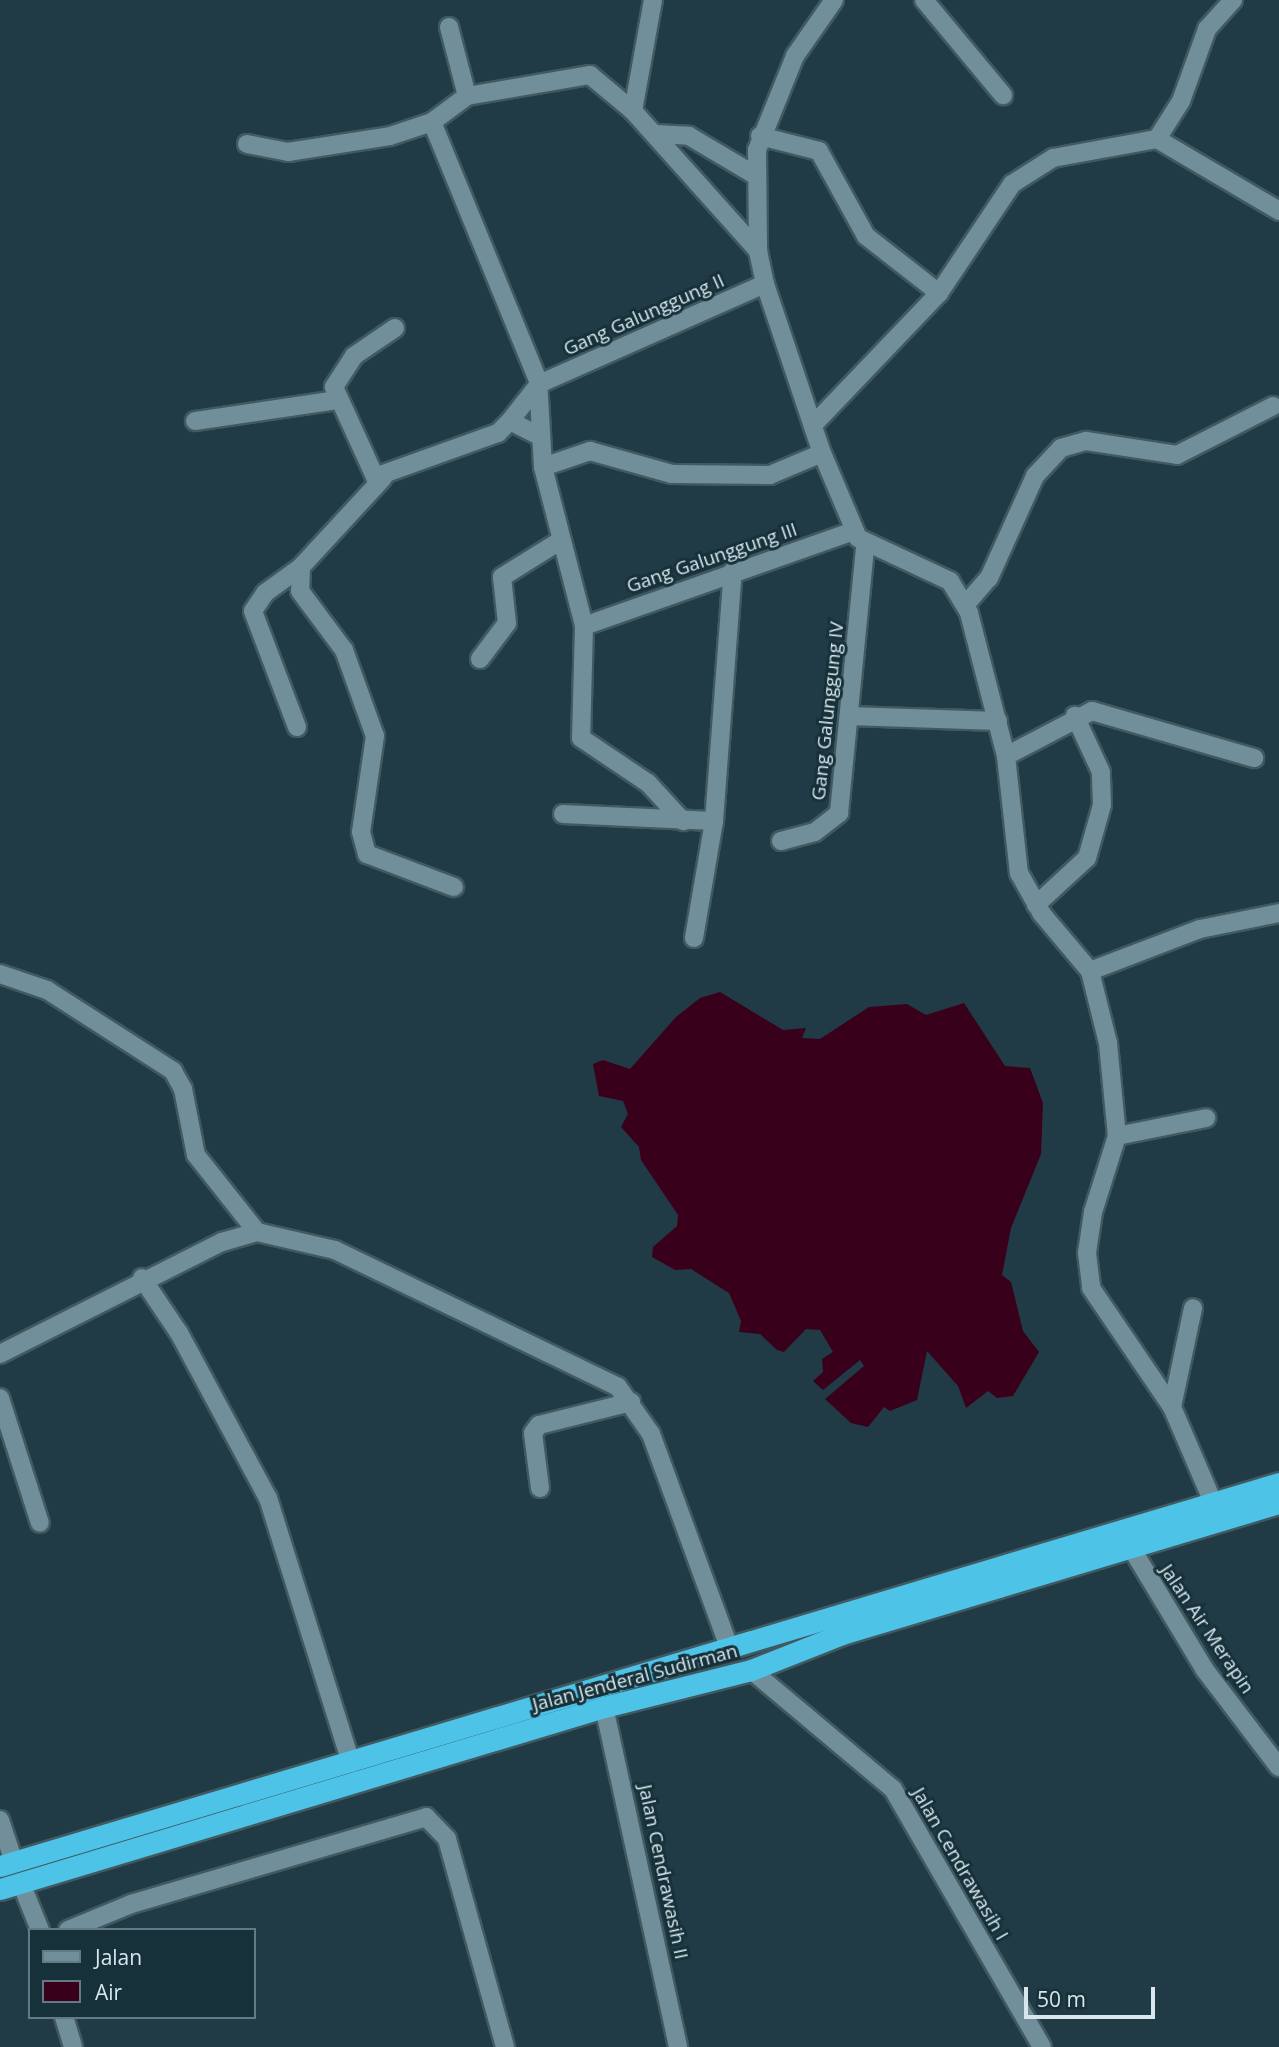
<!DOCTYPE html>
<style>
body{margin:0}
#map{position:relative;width:1279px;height:2047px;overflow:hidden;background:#203b45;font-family:"Open Sans",sans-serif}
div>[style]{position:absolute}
.water>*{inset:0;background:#38001b}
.roads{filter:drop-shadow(2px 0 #415961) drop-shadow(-2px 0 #415961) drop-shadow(0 2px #415961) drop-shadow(0 -2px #415961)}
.minor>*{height:18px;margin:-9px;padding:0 9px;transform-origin:9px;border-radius:9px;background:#718f9a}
.highway>*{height:21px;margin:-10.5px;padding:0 10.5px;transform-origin:10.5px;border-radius:10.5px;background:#4dc3e8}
span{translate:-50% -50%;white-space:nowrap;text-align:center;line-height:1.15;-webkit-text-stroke:6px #16313a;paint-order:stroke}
.street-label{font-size:19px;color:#d8e7ed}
.legend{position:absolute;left:28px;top:1928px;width:228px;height:91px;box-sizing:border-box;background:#16313a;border:2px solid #647a82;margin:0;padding:9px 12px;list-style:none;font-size:21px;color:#d8e7ed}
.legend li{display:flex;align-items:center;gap:14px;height:35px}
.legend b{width:35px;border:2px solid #647a82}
.scale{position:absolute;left:1024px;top:1987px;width:131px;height:32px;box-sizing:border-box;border:4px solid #d8e7ed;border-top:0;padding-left:9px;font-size:21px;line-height:24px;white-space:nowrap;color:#d8e7ed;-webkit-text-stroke:5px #16313a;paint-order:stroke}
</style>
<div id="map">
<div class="water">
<div style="clip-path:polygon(720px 992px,783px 1030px,806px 1028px,802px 1038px,820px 1039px,869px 1007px,907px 1004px,926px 1015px,964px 1003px,1005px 1066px,1030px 1068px,1043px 1103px,1041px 1154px,1011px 1228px,1002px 1275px,1011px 1282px,1023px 1331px,1039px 1352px,1013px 1396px,997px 1398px,988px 1391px,966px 1408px,958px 1386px,927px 1351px,917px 1400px,890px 1411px,884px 1407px,868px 1427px,851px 1423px,825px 1399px,864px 1366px,860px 1360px,823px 1390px,813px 1381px,823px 1372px,822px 1359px,833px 1352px,820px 1330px,806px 1329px,784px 1352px,777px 1350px,760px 1334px,739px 1332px,741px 1321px,729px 1293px,691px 1269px,675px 1270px,652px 1257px,653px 1247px,677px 1226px,678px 1215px,641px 1160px,639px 1147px,621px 1127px,628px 1114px,623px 1101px,599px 1096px,593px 1064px,603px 1060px,630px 1069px,676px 1017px,700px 998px)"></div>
</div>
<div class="roads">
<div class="minor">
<div style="left:834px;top:0;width:68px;rotate:124.9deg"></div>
<div style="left:795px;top:56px;width:101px;rotate:112deg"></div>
<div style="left:757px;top:150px;width:101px;rotate:89.4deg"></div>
<div style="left:758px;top:251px;width:34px;rotate:78deg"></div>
<div style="left:765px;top:284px;width:178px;rotate:71.4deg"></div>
<div style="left:822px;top:453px;width:92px;rotate:67deg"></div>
<div style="left:858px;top:538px;width:102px;rotate:25.1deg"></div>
<div style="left:950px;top:581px;width:37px;rotate:59deg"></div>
<div style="left:969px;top:613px;width:148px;rotate:75.5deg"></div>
<div style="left:1006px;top:756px;width:118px;rotate:83.7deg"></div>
<div style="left:1019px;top:873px;width:47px;rotate:60.7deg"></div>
<div style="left:1042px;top:914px;width:75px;rotate:49.9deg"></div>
<div style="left:1090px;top:971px;width:74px;rotate:76deg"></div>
<div style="left:1108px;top:1043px;width:93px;rotate:84.5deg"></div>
<div style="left:1117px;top:1136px;width:80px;rotate:107.5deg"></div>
<div style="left:1093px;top:1212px;width:41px;rotate:98.3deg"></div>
<div style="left:1087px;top:1253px;width:35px;rotate:83deg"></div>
<div style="left:1091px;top:1288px;width:144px;rotate:55.8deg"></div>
<div style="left:1172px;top:1407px;width:103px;rotate:66.7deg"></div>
<div style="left:924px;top:0;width:124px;rotate:50.3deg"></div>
<div style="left:449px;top:27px;width:71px;rotate:75.4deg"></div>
<div style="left:633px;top:111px;width:113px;rotate:-79.8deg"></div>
<div style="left:432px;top:122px;width:279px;rotate:67.7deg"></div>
<div style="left:538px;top:380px;width:87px;rotate:86.7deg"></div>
<div style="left:543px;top:467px;width:164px;rotate:75.5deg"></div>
<div style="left:584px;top:626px;width:112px;rotate:91.5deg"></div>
<div style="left:581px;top:738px;width:81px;rotate:33.9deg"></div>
<div style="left:648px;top:783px;width:52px;rotate:47.4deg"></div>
<div style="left:655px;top:134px;width:34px;rotate:3deg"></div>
<div style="left:689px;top:136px;width:77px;rotate:30.6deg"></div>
<div style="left:760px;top:136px;width:61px;rotate:14.3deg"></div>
<div style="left:819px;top:151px;width:97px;rotate:61.1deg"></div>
<div style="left:866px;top:236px;width:93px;rotate:38deg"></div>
<div style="left:1157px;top:139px;width:45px;rotate:-57.7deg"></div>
<div style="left:1181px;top:101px;width:77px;rotate:-70.1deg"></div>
<div style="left:1207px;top:29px;width:39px;rotate:-48deg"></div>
<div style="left:247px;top:144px;width:42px;rotate:11deg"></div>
<div style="left:288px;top:152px;width:103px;rotate:-8.9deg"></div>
<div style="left:390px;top:136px;width:44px;rotate:-18.4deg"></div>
<div style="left:432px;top:122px;width:44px;rotate:-36.6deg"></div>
<div style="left:467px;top:96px;width:125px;rotate:-9.7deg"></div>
<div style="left:590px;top:75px;width:56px;rotate:39.9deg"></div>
<div style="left:633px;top:111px;width:188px;rotate:48.2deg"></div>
<div style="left:395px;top:328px;width:50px;rotate:145.7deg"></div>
<div style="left:354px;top:356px;width:37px;rotate:123deg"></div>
<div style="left:334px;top:387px;width:99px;rotate:65.5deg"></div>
<div style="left:375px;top:477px;width:131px;rotate:-19.7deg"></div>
<div style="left:498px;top:433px;width:17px;rotate:-45deg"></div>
<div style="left:510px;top:421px;width:33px;rotate:27deg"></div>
<div style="left:195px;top:421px;width:145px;rotate:-8.4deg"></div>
<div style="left:510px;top:421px;width:47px;rotate:-51.9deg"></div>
<div style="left:539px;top:384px;width:247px;rotate:-23.9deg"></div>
<div style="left:814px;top:424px;width:181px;rotate:-46.3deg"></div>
<div style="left:939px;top:293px;width:131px;rotate:-56.2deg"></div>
<div style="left:1012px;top:184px;width:49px;rotate:-32.4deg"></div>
<div style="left:1053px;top:158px;width:106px;rotate:-10.4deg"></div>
<div style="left:1157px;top:139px;width:142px;rotate:30.5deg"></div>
<div style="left:543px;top:467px;width:50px;rotate:-18.8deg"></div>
<div style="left:590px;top:451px;width:85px;rotate:15.7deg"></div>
<div style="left:672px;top:474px;width:98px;rotate:0.6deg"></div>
<div style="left:770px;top:475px;width:56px;rotate:-22.9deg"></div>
<div style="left:383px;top:478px;width:121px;rotate:132.7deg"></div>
<div style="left:301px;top:567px;width:24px;rotate:92deg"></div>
<div style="left:300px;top:591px;width:74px;rotate:53.3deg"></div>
<div style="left:344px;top:650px;width:91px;rotate:70.2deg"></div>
<div style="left:375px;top:736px;width:97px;rotate:98.3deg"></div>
<div style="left:361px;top:832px;width:23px;rotate:75deg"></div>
<div style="left:367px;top:854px;width:93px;rotate:20.8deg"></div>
<div style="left:966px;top:604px;width:35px;rotate:-49deg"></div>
<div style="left:989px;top:578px;width:112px;rotate:-65.7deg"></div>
<div style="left:1035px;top:476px;width:38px;rotate:-47deg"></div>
<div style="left:1061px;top:448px;width:26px;rotate:-16deg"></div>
<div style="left:1086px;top:441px;width:92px;rotate:8.7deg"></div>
<div style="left:1177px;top:455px;width:108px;rotate:-27deg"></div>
<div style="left:584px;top:626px;width:286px;rotate:-19.4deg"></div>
<div style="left:480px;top:659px;width:45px;rotate:-53.1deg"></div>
<div style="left:507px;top:623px;width:46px;rotate:-96.2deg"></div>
<div style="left:502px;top:577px;width:66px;rotate:-32deg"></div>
<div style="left:849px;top:716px;width:149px;rotate:1.9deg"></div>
<div style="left:297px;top:727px;width:124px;rotate:-110.8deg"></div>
<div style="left:253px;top:611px;width:22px;rotate:-56deg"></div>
<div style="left:265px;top:593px;width:44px;rotate:-35.8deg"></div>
<div style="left:1006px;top:756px;width:97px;rotate:-27.6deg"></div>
<div style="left:1092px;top:711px;width:169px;rotate:16.2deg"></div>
<div style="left:563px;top:814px;width:151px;rotate:2.7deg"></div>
<div style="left:781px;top:841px;width:35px;rotate:-15deg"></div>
<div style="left:815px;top:832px;width:31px;rotate:-38deg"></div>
<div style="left:839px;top:813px;width:268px;rotate:-84.4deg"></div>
<div style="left:1036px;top:905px;width:69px;rotate:-42.7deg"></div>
<div style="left:1087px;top:858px;width:55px;rotate:-74.2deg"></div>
<div style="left:1102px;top:805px;width:33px;rotate:-92deg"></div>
<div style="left:1101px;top:772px;width:62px;rotate:-114.9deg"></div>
<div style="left:694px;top:938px;width:119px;rotate:-80.3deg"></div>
<div style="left:714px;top:821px;width:251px;rotate:-85.7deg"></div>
<div style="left:1090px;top:971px;width:118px;rotate:-20.9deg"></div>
<div style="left:1200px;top:929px;width:81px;rotate:-11.4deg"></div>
<div style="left:0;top:974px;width:50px;rotate:18.8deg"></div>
<div style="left:47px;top:990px;width:150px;rotate:32.7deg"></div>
<div style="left:173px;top:1071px;width:21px;rotate:61deg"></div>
<div style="left:183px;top:1089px;width:67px;rotate:78.9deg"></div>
<div style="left:196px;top:1155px;width:98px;rotate:51.6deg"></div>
<div style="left:1117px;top:1136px;width:91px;rotate:-11.4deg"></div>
<div style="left:142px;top:1278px;width:66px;rotate:56.1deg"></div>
<div style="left:179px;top:1333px;width:187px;rotate:61.7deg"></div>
<div style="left:268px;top:1498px;width:278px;rotate:72.6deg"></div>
<div style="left:0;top:1354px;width:249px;rotate:-26.8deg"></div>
<div style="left:222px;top:1242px;width:36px;rotate:-16deg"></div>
<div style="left:257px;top:1232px;width:80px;rotate:13deg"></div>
<div style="left:335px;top:1250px;width:314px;rotate:25.8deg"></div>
<div style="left:618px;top:1387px;width:57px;rotate:54.9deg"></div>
<div style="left:651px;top:1434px;width:230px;rotate:69.9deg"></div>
<div style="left:0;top:1398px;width:131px;rotate:72.3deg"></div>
<div style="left:1172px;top:1407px;width:101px;rotate:-78deg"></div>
<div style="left:540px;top:1488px;width:55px;rotate:-97.3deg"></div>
<div style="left:533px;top:1433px;width:10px;rotate:-53deg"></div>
<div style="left:539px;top:1425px;width:95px;rotate:-14deg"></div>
<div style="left:1129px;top:1544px;width:147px;rotate:58.9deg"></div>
<div style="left:1205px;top:1670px;width:122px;rotate:52.7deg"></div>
<div style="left:751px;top:1670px;width:185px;rotate:40deg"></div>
<div style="left:893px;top:1789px;width:298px;rotate:60deg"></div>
<div style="left:604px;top:1707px;width:348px;rotate:77.7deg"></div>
<div style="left:0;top:1820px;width:44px;rotate:71.6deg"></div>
<div style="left:21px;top:1883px;width:51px;rotate:68deg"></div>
<div style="left:68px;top:1930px;width:68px;rotate:-22.4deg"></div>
<div style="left:131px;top:1904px;width:308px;rotate:-16.4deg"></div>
<div style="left:426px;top:1817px;width:30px;rotate:46deg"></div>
<div style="left:447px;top:1839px;width:216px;rotate:74.4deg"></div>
<div style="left:64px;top:2017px;width:31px;rotate:73deg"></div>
</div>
<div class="highway">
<div style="left:0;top:1866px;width:1335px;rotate:-16.67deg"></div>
<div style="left:0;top:1889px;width:631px;rotate:-16.77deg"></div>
<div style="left:604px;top:1707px;width:152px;rotate:-14.1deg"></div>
<div style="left:751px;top:1670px;width:98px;rotate:-21.6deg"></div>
<div style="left:842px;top:1634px;width:456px;rotate:-16.7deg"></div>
</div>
</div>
<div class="street-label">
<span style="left:644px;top:315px;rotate:-24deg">Gang Galunggung II</span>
<span style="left:712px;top:558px;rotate:-19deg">Gang Galunggung III</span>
<span style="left:828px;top:711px;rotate:-84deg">Gang Galunggung IV</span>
<span style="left:1207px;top:1629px;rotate:56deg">Jalan Air Merapin</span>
<span style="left:635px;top:1678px;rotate:-15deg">Jalan Jenderal Sudirman</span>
<span style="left:960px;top:1864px;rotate:60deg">Jalan Cendrawasih I</span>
<span style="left:663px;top:1872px;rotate:78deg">Jalan Cendrawasih II</span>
</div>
<ul class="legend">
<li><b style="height:9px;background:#718f9a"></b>Jalan</li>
<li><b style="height:19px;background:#38001b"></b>Air</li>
</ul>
<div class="scale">50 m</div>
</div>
